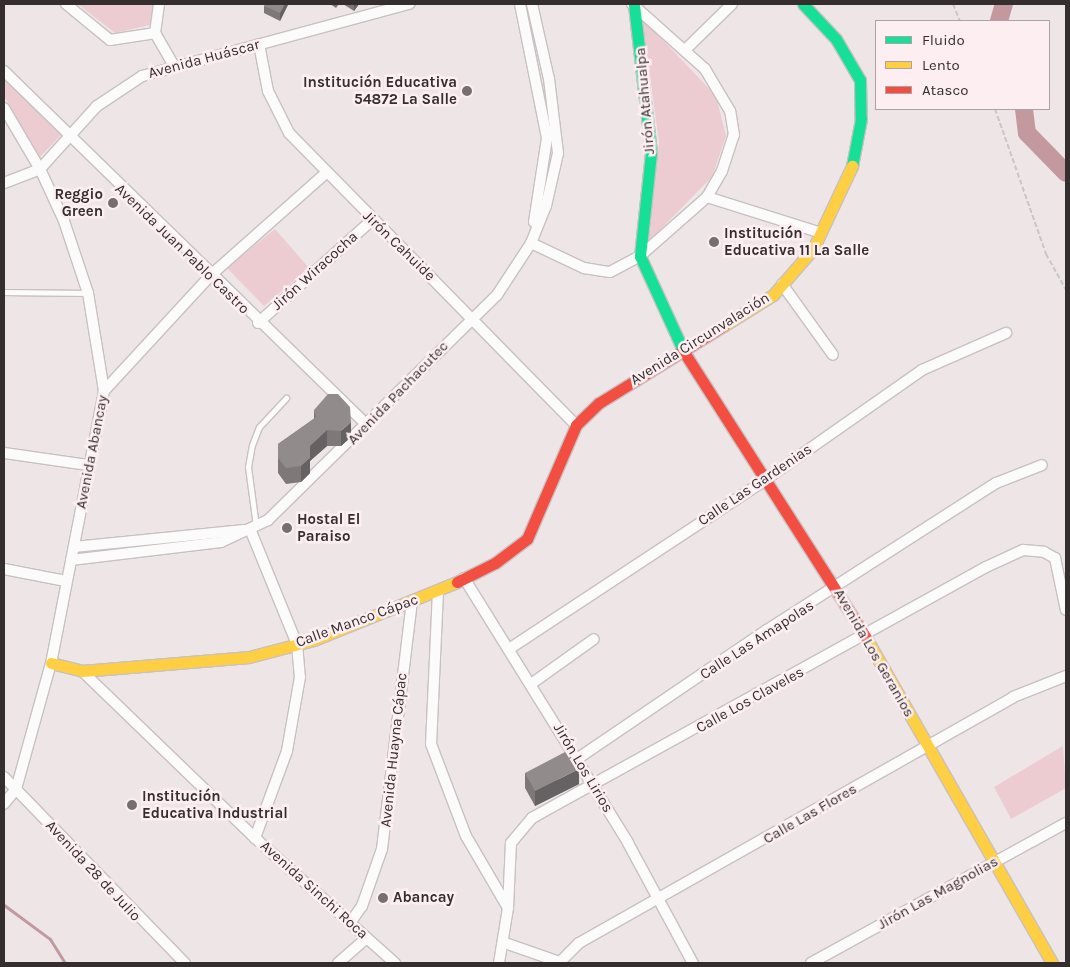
<!DOCTYPE html>
<meta charset="utf-8">
<style>
body{margin:0}
#map{position:relative;width:1070px;height:967px;overflow:hidden;background:#eee5e6;font-family:Karla,sans-serif}
div>[style]{position:absolute}
.green>*{inset:0;background:#ecccd1}
.stream>*{height:3px;margin:-1.5px;padding:0 1.5px;transform-origin:1.5px;border-radius:1.5px;background:#c3989f}
.river>*{height:18px;margin:-9px;padding:0 9px;transform-origin:9px;border-radius:9px;background:#c3989f}
.path>*{height:2px;margin-top:-1px;transform-origin:0;background:repeating-linear-gradient(90deg,#c8c6c6 0 5px,transparent 0 7.5px)}
.roads{filter:drop-shadow(1px 0 #c8c1c1) drop-shadow(-1px 0 #c8c1c1) drop-shadow(0 1px #c8c1c1) drop-shadow(0 -1px #c8c1c1)}
.lane>*{height:5px;margin:-2.5px;padding:0 2.5px;transform-origin:2.5px;border-radius:2.5px;background:#fcfbfb}
.street>*{height:10px;margin:-5px;padding:0 5px;transform-origin:5px;border-radius:5px;background:#fcfbfb}
.fast>*{height:11px;margin:-5.5px;padding:0 5.5px;transform-origin:5.5px;border-radius:5.5px;background:#16e098}
.slow>*{height:11px;margin:-5.5px;padding:0 5.5px;transform-origin:5.5px;border-radius:5.5px;background:#ffcf43}
.jam>*{height:11px;margin:-5.5px;padding:0 5.5px;transform-origin:5.5px;border-radius:5.5px;background:#f24e42}
.wall>*{inset:0;background:#7e7878}
.shaded-wall>*{inset:0;background:#666162}
.building>*{inset:0;background:#928b8c}
.dots>*{width:14px;height:14px;translate:-50% -50%;box-sizing:border-box;border:2px solid #fdeff1;border-radius:50%}
span{translate:-50% -50%;white-space:nowrap;text-align:center;line-height:1.15;-webkit-text-stroke:5px #fdeff1;paint-order:stroke}
.street-label{font-size:15px;color:#352e2f}
.poi-label{font-size:15px;color:#352e2f;font-weight:700}
.right{translate:-100% -50%;text-align:right}
.left{translate:0 -50%;text-align:left}
.frame{position:absolute;inset:0;border:5px solid #352e2f;pointer-events:none}
.legend{position:absolute;left:875px;top:20px;width:175px;height:90px;box-sizing:border-box;background:#fdeff1;border:1px solid #ada2a3;margin:0;padding:6px 9px;list-style:none;font-size:15px;color:#352e2f}
.legend li{display:flex;align-items:center;gap:10px;height:25px}
.legend b{width:25px;border:1px solid #ada2a3}
</style>
<div id="map">
<div class="green">
<div style="clip-path:polygon(78px 4px,154px 4px,150px 25px,115px 33px)"></div>
<div style="clip-path:polygon(642px 18px,716px 96px,726px 136px,712px 177px,649px 241px,659px 142px)"></div>
<div style="clip-path:polygon(4px 78px,62px 134px,40px 157px,4px 96px)"></div>
<div style="clip-path:polygon(275px 229px,309px 268px,264px 306px,227px 268px)"></div>
<div style="clip-path:polygon(1063px 746px,1066px 788px,1011px 819px,994px 787px)"></div>
</div>
<div class="stream">
<div style="left:4px;top:905px;width:57px;rotate:36.5deg"></div>
<div style="left:50px;top:939px;width:28px;rotate:58deg"></div>
</div>
<div class="river">
<div style="left:999px;top:21px;width:18px;rotate:-74deg"></div>
<div style="left:1024px;top:109px;width:24px;rotate:83deg"></div>
<div style="left:1027px;top:133px;width:56px;rotate:45.7deg"></div>
</div>
<div class="path">
<div style="left:953px;top:4px;width:18px;rotate:68deg"></div>
<div style="left:995px;top:109px;width:154px;rotate:70.6deg"></div>
<div style="left:1046px;top:254px;width:41px;rotate:60.9deg"></div>
</div>
<div class="roads">
<div class="lane">
<div style="left:4px;top:292px;width:84px;rotate:0.7deg"></div>
<div style="left:256px;top:526px;width:60px;rotate:-97.7deg"></div>
<div style="left:248px;top:467px;width:22px;rotate:-80deg"></div>
<div style="left:252px;top:445px;width:19px;rotate:-69deg"></div>
<div style="left:259px;top:427px;width:40px;rotate:-47deg"></div>
</div>
<div class="street">
<div style="left:66px;top:4px;width:57px;rotate:39.3deg"></div>
<div style="left:110px;top:40px;width:46px;rotate:-8.8deg"></div>
<div style="left:155px;top:33px;width:39px;rotate:60deg"></div>
<div style="left:520px;top:4px;width:137px;rotate:78.6deg"></div>
<div style="left:547px;top:138px;width:85px;rotate:98.8deg"></div>
<div style="left:155px;top:33px;width:29px;rotate:-82deg"></div>
<div style="left:259px;top:44px;width:48px;rotate:79.2deg"></div>
<div style="left:268px;top:91px;width:47px;rotate:63.4deg"></div>
<div style="left:289px;top:133px;width:409px;rotate:45.5deg"></div>
<div style="left:685px;top:50px;width:66px;rotate:-44.4deg"></div>
<div style="left:4px;top:71px;width:504px;rotate:44.28deg"></div>
<div style="left:4px;top:108px;width:71px;rotate:59.5deg"></div>
<div style="left:40px;top:169px;width:57px;rotate:65.2deg"></div>
<div style="left:64px;top:221px;width:76px;rotate:71.6deg"></div>
<div style="left:88px;top:293px;width:99px;rotate:80.7deg"></div>
<div style="left:104px;top:391px;width:277px;rotate:101deg"></div>
<div style="left:51px;top:663px;width:131px;rotate:105.5deg"></div>
<div style="left:16px;top:789px;width:19px;rotate:129deg"></div>
<div style="left:4px;top:183px;width:39px;rotate:-21deg"></div>
<div style="left:40px;top:169px;width:85px;rotate:-47.9deg"></div>
<div style="left:97px;top:106px;width:54px;rotate:-33.7deg"></div>
<div style="left:142px;top:76px;width:277px;rotate:-15.1deg"></div>
<div style="left:707px;top:197px;width:120px;rotate:17.5deg"></div>
<div style="left:531px;top:243px;width:59px;rotate:25.3deg"></div>
<div style="left:584px;top:268px;width:26px;rotate:9deg"></div>
<div style="left:610px;top:272px;width:34px;rotate:-28deg"></div>
<div style="left:640px;top:256px;width:89px;rotate:-41.4deg"></div>
<div style="left:707px;top:197px;width:30px;rotate:-60deg"></div>
<div style="left:722px;top:171px;width:38px;rotate:-72deg"></div>
<div style="left:734px;top:135px;width:24px;rotate:-99deg"></div>
<div style="left:730px;top:111px;width:49px;rotate:-120.8deg"></div>
<div style="left:705px;top:69px;width:98px;rotate:-138.3deg"></div>
<div style="left:782px;top:284px;width:87px;rotate:54.3deg"></div>
<div style="left:258px;top:323px;width:154px;rotate:-42.1deg"></div>
<div style="left:104px;top:391px;width:158px;rotate:-47.3deg"></div>
<div style="left:211px;top:275px;width:154px;rotate:-41.6deg"></div>
<div style="left:4px;top:453px;width:85px;rotate:8.1deg"></div>
<div style="left:250px;top:529px;width:124px;rotate:67.8deg"></div>
<div style="left:297px;top:644px;width:33px;rotate:85deg"></div>
<div style="left:300px;top:677px;width:75px;rotate:100deg"></div>
<div style="left:287px;top:751px;width:93px;rotate:110.2deg"></div>
<div style="left:74px;top:547px;width:171px;rotate:-5.7deg"></div>
<div style="left:71px;top:560px;width:151px;rotate:-6.8deg"></div>
<div style="left:221px;top:542px;width:52px;rotate:-25.1deg"></div>
<div style="left:268px;top:520px;width:321px;rotate:-44.5deg"></div>
<div style="left:497px;top:295px;width:62px;rotate:-56.8deg"></div>
<div style="left:531px;top:243px;width:40px;rotate:-68deg"></div>
<div style="left:546px;top:206px;width:54px;rotate:-77.2deg"></div>
<div style="left:558px;top:153px;width:75px;rotate:-96.9deg"></div>
<div style="left:549px;top:79px;width:77px;rotate:-102.8deg"></div>
<div style="left:4px;top:569px;width:63px;rotate:11deg"></div>
<div style="left:464px;top:578px;width:312px;rotate:58.2deg"></div>
<div style="left:628px;top:843px;width:136px;rotate:61.6deg"></div>
<div style="left:438px;top:591px;width:153px;rotate:92.6deg"></div>
<div style="left:431px;top:744px;width:98px;rotate:69.2deg"></div>
<div style="left:466px;top:836px;width:83px;rotate:59.7deg"></div>
<div style="left:508px;top:908px;width:56px;rotate:99.3deg"></div>
<div style="left:509px;top:649px;width:307px;rotate:-33.4deg"></div>
<div style="left:765px;top:480px;width:192px;rotate:-35deg"></div>
<div style="left:922px;top:370px;width:92px;rotate:-23.8deg"></div>
<div style="left:82px;top:671px;width:240px;rotate:44deg"></div>
<div style="left:255px;top:838px;width:188px;rotate:41.8deg"></div>
<div style="left:531px;top:684px;width:77px;rotate:-35.5deg"></div>
<div style="left:577px;top:759px;width:230px;rotate:-34.2deg"></div>
<div style="left:767px;top:630px;width:272px;rotate:-32.7deg"></div>
<div style="left:996px;top:483px;width:49px;rotate:-21.4deg"></div>
<div style="left:4px;top:777px;width:260px;rotate:45.8deg"></div>
<div style="left:508px;top:908px;width:65px;rotate:-87.4deg"></div>
<div style="left:511px;top:843px;width:33px;rotate:-50deg"></div>
<div style="left:532px;top:818px;width:519px;rotate:-28.94deg"></div>
<div style="left:986px;top:567px;width:41px;rotate:-24.7deg"></div>
<div style="left:1023px;top:550px;width:21px;rotate:5deg"></div>
<div style="left:1044px;top:552px;width:13px;rotate:29deg"></div>
<div style="left:1055px;top:558px;width:53px;rotate:78.1deg"></div>
<div style="left:350px;top:923px;width:21px;rotate:-55deg"></div>
<div style="left:362px;top:906px;width:60px;rotate:-70.7deg"></div>
<div style="left:382px;top:849px;width:250px;rotate:-83.1deg"></div>
<div style="left:505px;top:943px;width:60px;rotate:19.3deg"></div>
<div style="left:560px;top:962px;width:27px;rotate:-45deg"></div>
<div style="left:579px;top:943px;width:499px;rotate:-29.5deg"></div>
<div style="left:1013px;top:697px;width:57px;rotate:-21.6deg"></div>
<div style="left:338px;top:963px;width:38px;rotate:-41deg"></div>
<div style="left:811px;top:963px;width:291px;rotate:-28.8deg"></div>
</div>
<div class="fast">
<div style="left:803px;top:4px;width:48px;rotate:46.7deg"></div>
<div style="left:836px;top:39px;width:48px;rotate:59.7deg"></div>
<div style="left:860px;top:80px;width:39px;rotate:89deg"></div>
<div style="left:861px;top:119px;width:48px;rotate:100.8deg"></div>
<div style="left:634px;top:5px;width:149px;rotate:83.4deg"></div>
<div style="left:651px;top:153px;width:104px;rotate:96.1deg"></div>
<div style="left:640px;top:256px;width:106px;rotate:65.4deg"></div>
</div>
<div class="slow">
<div style="left:723px;top:326px;width:59px;rotate:-31.8deg"></div>
<div style="left:773px;top:295px;width:61px;rotate:-49deg"></div>
<div style="left:813px;top:249px;width:92px;rotate:-64.8deg"></div>
<div style="left:866px;top:638px;width:374px;rotate:60.2deg"></div>
<div style="left:51px;top:663px;width:32px;rotate:14deg"></div>
<div style="left:82px;top:671px;width:168px;rotate:-4.8deg"></div>
<div style="left:249px;top:657px;width:67px;rotate:-14.7deg"></div>
<div style="left:314px;top:640px;width:154px;rotate:-22.1deg"></div>
</div>
<div class="jam">
<div style="left:684px;top:352px;width:339px;rotate:57.5deg"></div>
<div style="left:457px;top:582px;width:42px;rotate:-26.6deg"></div>
<div style="left:495px;top:563px;width:40px;rotate:-37deg"></div>
<div style="left:527px;top:539px;width:124px;rotate:-66.7deg"></div>
<div style="left:576px;top:425px;width:32px;rotate:-44deg"></div>
<div style="left:599px;top:403px;width:146px;rotate:-31.8deg"></div>
</div>
</div>
<div class="wall">
<div style="clip-path:polygon(288px 4px,280px 21px,264px 13px,264px 6px)"></div>
<div style="clip-path:polygon(330px 4px,339px 4px,336px 8px)"></div>
<div style="clip-path:polygon(343px 4px,359px 4px,354px 11px)"></div>
<div style="clip-path:polygon(314px 410px,351px 437px,341px 446px,327px 446px,310px 461px,310px 473px,301px 482px,286px 484px,278px 473px,278px 444px,314px 419px)"></div>
<div style="clip-path:polygon(525px 773px,579px 784px,535px 806px,525px 788px)"></div>
</div>
<div class="shaded-wall">
<div style="clip-path:polygon(285px 4px,288px 4px,288px 5px,280px 21px,280px 13px)"></div>
<div style="clip-path:polygon(354px 4px,359px 4px,354px 11px)"></div>
<div style="clip-path:polygon(351px 422px,351px 437px,341px 446px,341px 431px)"></div>
<div style="clip-path:polygon(327px 430px,327px 446px,310px 461px,310px 473px,301px 482px,301px 466px,310px 446px)"></div>
<div style="clip-path:polygon(579px 769px,579px 784px,535px 806px,535px 791px)"></div>
</div>
<div class="building">
<div style="clip-path:polygon(265px 4px,285px 4px,280px 13px,264px 6px)"></div>
<div style="clip-path:polygon(328px 394px,338px 394px,350px 407px,351px 422px,341px 431px,327px 430px,310px 446px,310px 458px,301px 466px,286px 468px,278px 458px,278px 444px,316px 417px,314px 410px)"></div>
<div style="clip-path:polygon(567px 751px,579px 769px,535px 791px,525px 773px)"></div>
</div>
<div class="dots">
<div style="left:467px;top:91px;background:#766e6f"></div>
<div style="left:113px;top:203px;background:#766e6f"></div>
<div style="left:714px;top:242px;background:#766e6f"></div>
<div style="left:287px;top:528px;background:#766e6f"></div>
<div style="left:132px;top:805px;background:#766e6f"></div>
<div style="left:383px;top:898px;background:#766e6f"></div>
</div>
<div class="street-label">
<span style="left:204px;top:59px;rotate:-15deg">Avenida Huáscar</span>
<span style="left:645px;top:101px;rotate:-95deg">Jirón Atahualpa</span>
<span style="left:399px;top:246px;rotate:44deg">Jirón Cahuide</span>
<span style="left:182px;top:249px;rotate:44deg">Avenida Juan Pablo Castro</span>
<span style="left:315px;top:271px;rotate:-42deg">Jirón Wiracocha</span>
<span style="left:700px;top:339px;rotate:-32deg">Avenida Circunvalación</span>
<span style="left:398px;top:393px;rotate:-46deg">Avenida Pachacutec</span>
<span style="left:92px;top:452px;rotate:-79deg">Avenida Abancay</span>
<span style="left:755px;top:485px;rotate:-34deg">Calle Las Gardenias</span>
<span style="left:357px;top:621px;rotate:-20deg">Calle Manco Cápac</span>
<span style="left:757px;top:640px;rotate:-33deg">Calle Las Amapolas</span>
<span style="left:874px;top:653px;rotate:60deg">Avenida Los Geranios</span>
<span style="left:750px;top:700px;rotate:-29deg">Calle Los Claveles</span>
<span style="left:394px;top:750px;rotate:-84deg">Avenida Huayna Cápac</span>
<span style="left:583px;top:768px;rotate:59deg">Jirón Los Lirios</span>
<span style="left:810px;top:814px;rotate:-30deg">Calle Las Flores</span>
<span style="left:93px;top:871px;rotate:47deg">Avenida 28 de Julio</span>
<span style="left:314px;top:890px;rotate:42deg">Avenida Sinchi Roca</span>
<span style="left:938px;top:893px;rotate:-29deg">Jirón Las Magnolias</span>
</div>
<div class="poi-label">
<span class="right" style="left:457px;top:91px">Institución Educativa<br>54872 La Salle</span>
<span class="right" style="left:103px;top:203px">Reggio<br>Green</span>
<span class="left" style="left:724px;top:242px">Institución<br>Educativa 11 La Salle</span>
<span class="left" style="left:297px;top:528px">Hostal El<br>Paraiso</span>
<span class="left" style="left:142px;top:805px">Institución<br>Educativa Industrial</span>
<span class="left" style="left:393px;top:898px">Abancay</span>
</div>
<div class="frame"></div>
<ul class="legend">
<li><b style="height:6px;background:#16e098"></b>Fluido</li>
<li><b style="height:6px;background:#ffcf43"></b>Lento</li>
<li><b style="height:6px;background:#f24e42"></b>Atasco</li>
</ul>
</div>
